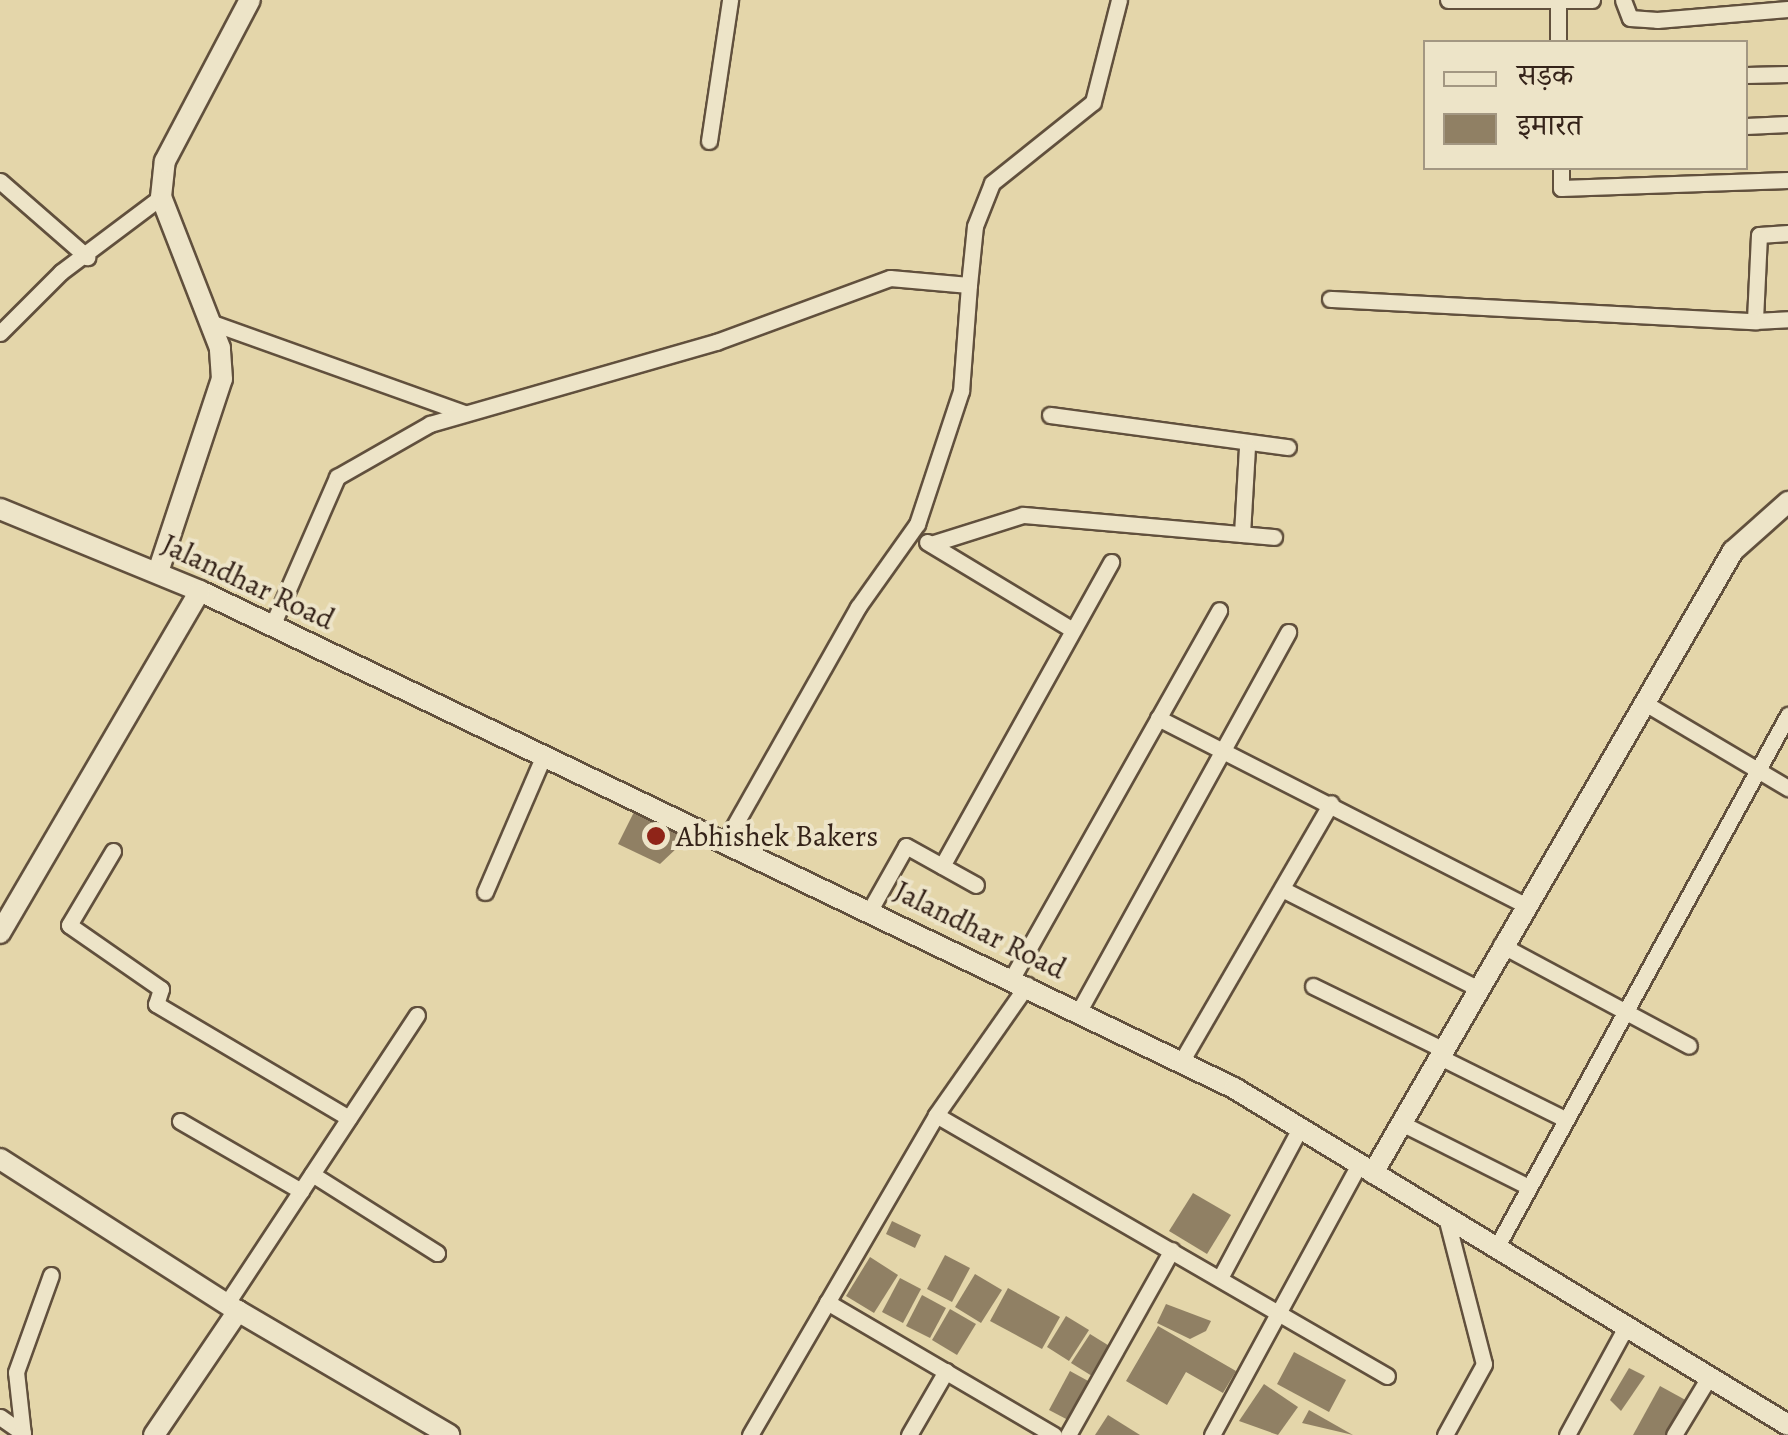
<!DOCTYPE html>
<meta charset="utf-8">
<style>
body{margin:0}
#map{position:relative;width:1788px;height:1435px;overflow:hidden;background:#e4d6aa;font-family:Alegreya,"Noto Serif Devanagari",serif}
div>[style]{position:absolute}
.building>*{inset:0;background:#908064}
.roads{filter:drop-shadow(2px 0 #61503d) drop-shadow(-2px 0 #61503d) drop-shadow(0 2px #61503d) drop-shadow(0 -2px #61503d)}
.street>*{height:15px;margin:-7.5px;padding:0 7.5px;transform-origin:7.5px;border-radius:7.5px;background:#ede4c8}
.secondary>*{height:20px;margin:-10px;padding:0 10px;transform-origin:10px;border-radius:10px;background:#ede4c8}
.dots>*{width:28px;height:28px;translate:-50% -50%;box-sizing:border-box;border:5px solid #ede4c8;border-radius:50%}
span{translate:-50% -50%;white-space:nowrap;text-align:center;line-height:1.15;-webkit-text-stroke:8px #ede4c8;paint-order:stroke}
.street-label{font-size:30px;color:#352319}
.poi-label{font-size:30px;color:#352319}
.left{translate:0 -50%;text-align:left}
.legend{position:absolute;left:1423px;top:40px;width:325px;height:130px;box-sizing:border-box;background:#ede4c8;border:2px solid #a39782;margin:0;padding:12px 18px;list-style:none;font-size:30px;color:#352319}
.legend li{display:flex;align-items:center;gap:20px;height:50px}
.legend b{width:50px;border:2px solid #a39782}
</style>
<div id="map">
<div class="building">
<div style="clip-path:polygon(636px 808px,698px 828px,660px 864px,618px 844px)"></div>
<div style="clip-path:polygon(1193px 1193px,1231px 1215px,1207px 1254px,1169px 1231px)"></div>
<div style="clip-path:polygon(892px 1221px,921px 1235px,915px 1248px,886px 1234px)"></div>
<div style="clip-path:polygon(945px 1255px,970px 1268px,952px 1302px,927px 1289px)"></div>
<div style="clip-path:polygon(870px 1257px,898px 1275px,874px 1313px,846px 1296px)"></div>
<div style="clip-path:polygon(975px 1274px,1002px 1290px,981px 1323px,955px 1307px)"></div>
<div style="clip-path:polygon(900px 1278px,921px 1289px,903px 1323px,882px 1312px)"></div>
<div style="clip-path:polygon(1008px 1288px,1060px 1317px,1042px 1349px,990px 1321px)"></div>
<div style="clip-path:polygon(922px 1295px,946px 1308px,930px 1338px,906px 1326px)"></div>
<div style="clip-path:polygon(1166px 1304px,1211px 1321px,1206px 1331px,1190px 1339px,1157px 1323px)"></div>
<div style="clip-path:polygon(950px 1309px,976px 1324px,957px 1355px,932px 1340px)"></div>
<div style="clip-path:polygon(1066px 1316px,1089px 1330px,1069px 1361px,1047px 1347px)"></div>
<div style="clip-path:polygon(1158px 1326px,1236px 1371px,1223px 1393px,1186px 1372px,1167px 1405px,1126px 1381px)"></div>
<div style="clip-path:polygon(1090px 1334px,1111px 1347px,1092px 1376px,1071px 1363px)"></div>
<div style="clip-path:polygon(1294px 1352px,1346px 1380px,1329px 1412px,1277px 1384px)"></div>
<div style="clip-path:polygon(1629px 1368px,1645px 1376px,1621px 1411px,1610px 1400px)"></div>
<div style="clip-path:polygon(1070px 1371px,1090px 1382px,1070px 1421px,1049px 1410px)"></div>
<div style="clip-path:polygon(1264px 1384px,1298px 1407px,1278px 1435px,1239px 1421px)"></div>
<div style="clip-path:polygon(1660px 1386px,1691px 1403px,1673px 1435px,1633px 1435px)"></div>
<div style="clip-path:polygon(1309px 1410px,1353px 1435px,1302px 1423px)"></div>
<div style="clip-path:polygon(1108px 1415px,1140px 1435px,1095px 1435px)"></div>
</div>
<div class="roads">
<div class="street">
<div style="left:1448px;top:0;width:144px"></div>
<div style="left:1558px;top:0;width:42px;rotate:90deg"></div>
<div style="left:1623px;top:0;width:19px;rotate:69deg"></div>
<div style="left:1630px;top:18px;width:27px;rotate:4deg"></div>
<div style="left:1657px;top:20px;width:131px;rotate:-4.8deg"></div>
<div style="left:1746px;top:75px;width:42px;rotate:-1.4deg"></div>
<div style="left:1746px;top:126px;width:42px;rotate:-2.7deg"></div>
<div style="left:709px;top:141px;width:143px;rotate:-81.5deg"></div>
<div style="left:1561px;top:168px;width:20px;rotate:90deg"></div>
<div style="left:1561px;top:188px;width:227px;rotate:-2deg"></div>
<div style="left:0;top:181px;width:116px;rotate:41.1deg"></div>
<div style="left:1788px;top:233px;width:29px;rotate:176deg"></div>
<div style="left:1759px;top:235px;width:86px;rotate:92.7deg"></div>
<div style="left:1755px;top:321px;width:33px;rotate:-3deg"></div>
<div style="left:969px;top:285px;width:59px;rotate:-84.2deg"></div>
<div style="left:975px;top:226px;width:46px;rotate:-68.4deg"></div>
<div style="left:992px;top:183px;width:129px;rotate:-38.7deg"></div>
<div style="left:1093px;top:102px;width:105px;rotate:-75.7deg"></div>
<div style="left:1330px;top:299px;width:426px;rotate:3deg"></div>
<div style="left:210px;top:322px;width:270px;rotate:19.7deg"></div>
<div style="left:0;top:333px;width:86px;rotate:-45deg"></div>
<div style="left:61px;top:272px;width:125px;rotate:-36.9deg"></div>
<div style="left:1050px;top:415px;width:240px;rotate:7.7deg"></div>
<div style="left:1242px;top:534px;width:87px;rotate:-86.7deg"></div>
<div style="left:927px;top:542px;width:170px;rotate:31.1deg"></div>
<div style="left:931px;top:544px;width:96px;rotate:-17.5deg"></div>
<div style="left:1023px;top:515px;width:252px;rotate:5deg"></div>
<div style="left:272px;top:626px;width:163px;rotate:-66.4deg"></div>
<div style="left:337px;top:477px;width:107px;rotate:-29.7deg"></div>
<div style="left:430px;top:424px;width:298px;rotate:-16deg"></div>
<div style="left:716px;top:342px;width:185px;rotate:-20.2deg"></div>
<div style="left:890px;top:278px;width:79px;rotate:5.1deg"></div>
<div style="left:969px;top:285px;width:106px;rotate:94.3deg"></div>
<div style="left:961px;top:391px;width:140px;rotate:108.3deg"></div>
<div style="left:917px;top:524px;width:102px;rotate:125.4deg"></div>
<div style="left:858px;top:607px;width:270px;rotate:119.5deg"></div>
<div style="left:1643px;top:702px;width:169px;rotate:30.7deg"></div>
<div style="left:1158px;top:718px;width:410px;rotate:27deg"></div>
<div style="left:113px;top:851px;width:86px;rotate:120.7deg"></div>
<div style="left:69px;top:925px;width:112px;rotate:34.8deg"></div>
<div style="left:161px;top:989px;width:16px;rotate:108deg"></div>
<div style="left:156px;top:1004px;width:224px;rotate:30.6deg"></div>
<div style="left:942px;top:866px;width:348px;rotate:-60.9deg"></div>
<div style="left:1282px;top:889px;width:219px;rotate:26.9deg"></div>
<div style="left:485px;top:892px;width:149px;rotate:-66.7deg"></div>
<div style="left:870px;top:910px;width:73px;rotate:-60.6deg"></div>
<div style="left:906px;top:846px;width:80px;rotate:29.1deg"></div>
<div style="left:1501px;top:945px;width:213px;rotate:28.2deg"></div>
<div style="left:1012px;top:978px;width:422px;rotate:-60.6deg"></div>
<div style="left:1313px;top:986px;width:144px;rotate:26deg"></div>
<div style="left:1079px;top:1011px;width:433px;rotate:-61.1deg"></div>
<div style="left:1438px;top:1056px;width:142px;rotate:26.4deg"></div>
<div style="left:1181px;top:1062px;width:299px;rotate:-59.9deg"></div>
<div style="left:936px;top:1115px;width:521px;rotate:30.06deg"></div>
<div style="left:180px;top:1121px;width:140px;rotate:30deg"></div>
<div style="left:1401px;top:1123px;width:143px;rotate:26.6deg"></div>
<div style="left:312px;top:1174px;width:148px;rotate:32.3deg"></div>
<div style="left:1496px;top:1248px;width:608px;rotate:-61.28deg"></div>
<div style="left:1220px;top:1278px;width:170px;rotate:-61.9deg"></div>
<div style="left:827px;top:1302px;width:263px;rotate:30.4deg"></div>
<div style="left:227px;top:1303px;width:345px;rotate:-56.6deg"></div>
<div style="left:0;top:1417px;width:28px;rotate:35deg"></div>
<div style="left:23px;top:1435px;width:63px;rotate:-96.3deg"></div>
<div style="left:16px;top:1372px;width:103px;rotate:-70.2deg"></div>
<div style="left:750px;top:1435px;width:370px;rotate:-59.8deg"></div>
<div style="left:936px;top:1115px;width:159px;rotate:-55deg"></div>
<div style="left:909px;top:1435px;width:74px;rotate:-60deg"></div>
<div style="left:1068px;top:1435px;width:212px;rotate:-60.7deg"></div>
<div style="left:1212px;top:1435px;width:308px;rotate:-61.5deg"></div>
<div style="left:1445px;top:1435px;width:81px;rotate:-61.2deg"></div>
<div style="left:1484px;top:1364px;width:152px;rotate:-104.5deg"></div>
<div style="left:1567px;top:1435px;width:123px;rotate:-61.4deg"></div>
<div style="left:1674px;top:1435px;width:68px;rotate:-58.9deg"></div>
</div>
<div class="secondary">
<div style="left:0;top:509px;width:216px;rotate:22.3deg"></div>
<div style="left:200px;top:591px;width:1147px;rotate:25.67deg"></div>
<div style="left:1234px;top:1088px;width:648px;rotate:31.31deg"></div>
<div style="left:158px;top:572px;width:203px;rotate:-71.7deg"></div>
<div style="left:222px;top:379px;width:31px;rotate:-94deg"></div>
<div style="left:220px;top:348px;width:162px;rotate:-111.3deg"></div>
<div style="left:161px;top:197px;width:36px;rotate:-84deg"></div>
<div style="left:165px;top:161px;width:182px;rotate:-62.2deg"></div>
<div style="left:0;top:933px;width:396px;rotate:-59.7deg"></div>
<div style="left:0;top:1159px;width:282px;rotate:32.6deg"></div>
<div style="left:1373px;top:1173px;width:719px;rotate:-59.94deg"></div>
<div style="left:1733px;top:551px;width:74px;rotate:-41.7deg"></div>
<div style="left:154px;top:1435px;width:150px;rotate:-55.9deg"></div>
<div style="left:238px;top:1311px;width:245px;rotate:30.4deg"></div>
</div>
</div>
<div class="dots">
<div style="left:656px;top:836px;background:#8f2418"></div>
</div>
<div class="street-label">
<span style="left:248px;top:582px;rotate:25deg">Jalandhar Road</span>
<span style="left:980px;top:930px;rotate:26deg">Jalandhar Road</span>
</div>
<div class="poi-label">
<span class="left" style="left:676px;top:836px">Abhishek Bakers</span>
</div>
<ul class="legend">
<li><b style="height:12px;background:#ede4c8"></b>सड़क</li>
<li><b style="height:28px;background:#908064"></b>इमारत</li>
</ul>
</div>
